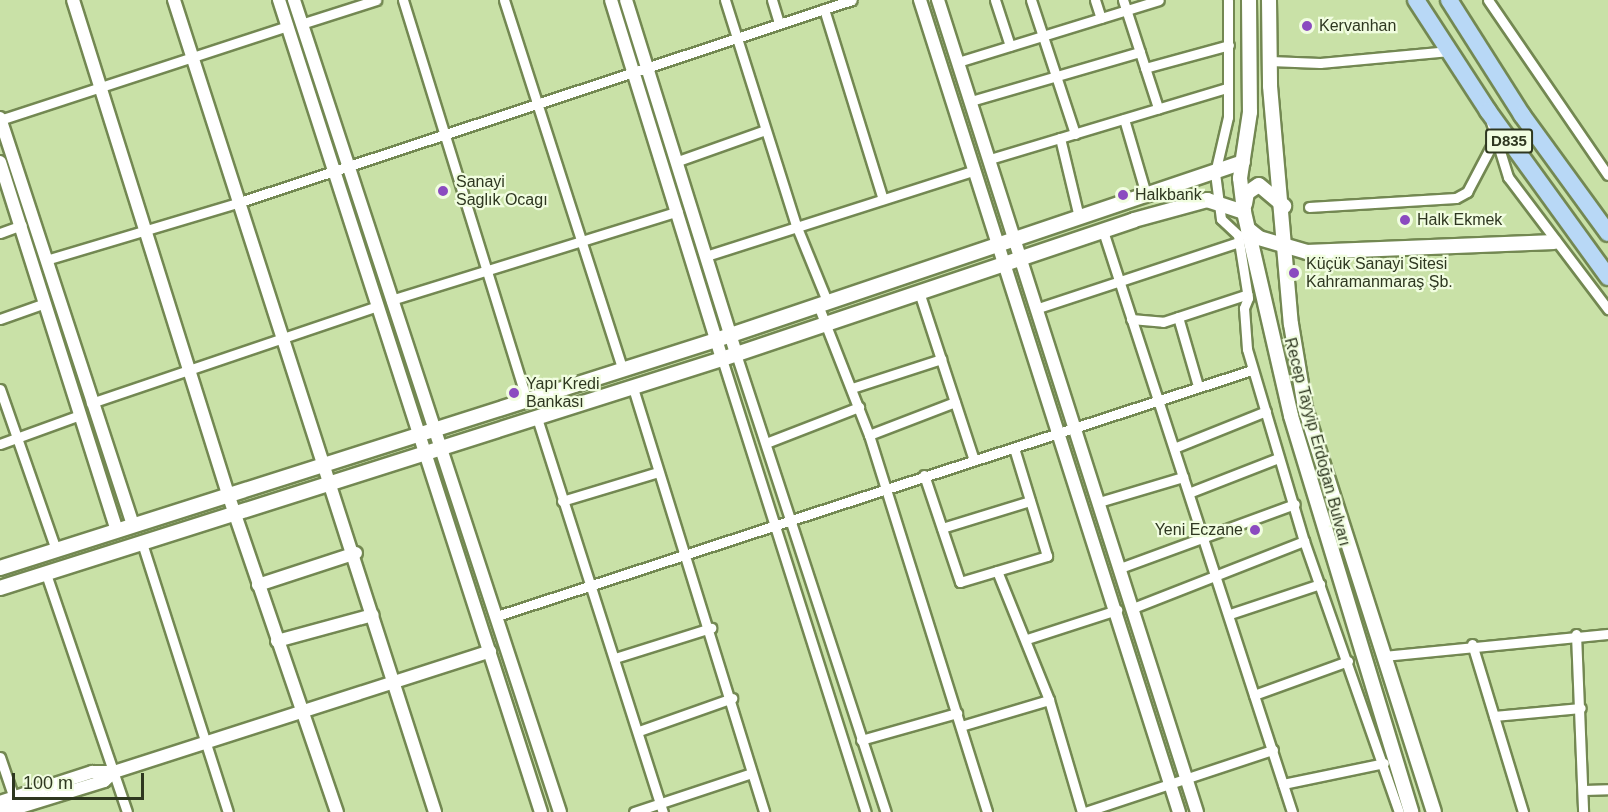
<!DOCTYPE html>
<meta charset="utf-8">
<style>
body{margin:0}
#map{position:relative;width:1608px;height:812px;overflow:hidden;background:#c9e1a7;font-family:Helvetica,sans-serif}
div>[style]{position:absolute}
.roads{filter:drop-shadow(2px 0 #738852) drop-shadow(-2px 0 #738852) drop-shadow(0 2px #738852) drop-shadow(0 -2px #738852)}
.minor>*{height:9px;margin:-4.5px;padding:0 4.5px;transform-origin:4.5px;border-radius:4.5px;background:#fff}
.tertiary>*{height:12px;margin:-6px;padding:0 6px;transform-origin:6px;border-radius:6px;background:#fff}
.secondary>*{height:14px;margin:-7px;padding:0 7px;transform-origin:7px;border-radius:7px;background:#fff}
.trunk>*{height:16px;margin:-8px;padding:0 8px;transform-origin:8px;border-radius:8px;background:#b8d8f6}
.dots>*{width:16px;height:16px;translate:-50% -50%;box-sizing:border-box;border:3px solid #f1fde0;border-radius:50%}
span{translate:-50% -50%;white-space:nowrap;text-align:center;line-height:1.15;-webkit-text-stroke:4.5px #f1fde0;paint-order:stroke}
.shield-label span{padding:2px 4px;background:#f1fde0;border:2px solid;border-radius:4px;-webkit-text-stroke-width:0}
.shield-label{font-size:15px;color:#2e3720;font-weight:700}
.poi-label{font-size:16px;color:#2e3720}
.left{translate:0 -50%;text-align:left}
.right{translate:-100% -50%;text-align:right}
.street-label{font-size:16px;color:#2e3720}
.scale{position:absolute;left:12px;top:773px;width:132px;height:27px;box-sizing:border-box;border:3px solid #2e3720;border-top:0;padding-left:8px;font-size:18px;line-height:21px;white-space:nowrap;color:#2e3720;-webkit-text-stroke:4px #f1fde0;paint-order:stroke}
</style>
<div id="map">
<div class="roads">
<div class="minor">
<div style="left:403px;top:0;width:417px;rotate:72.8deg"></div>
<div style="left:504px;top:0;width:386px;rotate:72.2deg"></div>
<div style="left:725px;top:0;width:236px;rotate:72.5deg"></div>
<div style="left:796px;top:225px;width:82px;rotate:67.8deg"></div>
<div style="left:772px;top:0;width:24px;rotate:73deg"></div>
<div style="left:995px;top:0;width:48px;rotate:71.9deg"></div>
<div style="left:1031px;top:0;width:141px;rotate:71.8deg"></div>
<div style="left:1095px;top:0;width:19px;rotate:72deg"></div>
<div style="left:1123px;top:0;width:114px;rotate:72deg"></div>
<div style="left:1228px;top:0;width:117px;rotate:90deg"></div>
<div style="left:1228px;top:117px;width:57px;rotate:103.1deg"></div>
<div style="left:1215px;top:173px;width:46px;rotate:82.6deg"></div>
<div style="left:1221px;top:219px;width:23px;rotate:43deg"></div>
<div style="left:1238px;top:235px;width:64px;rotate:81deg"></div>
<div style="left:1248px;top:298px;width:11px;rotate:112deg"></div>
<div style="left:1244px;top:308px;width:41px;rotate:85.8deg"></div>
<div style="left:1247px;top:349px;width:200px;rotate:73.5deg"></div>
<div style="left:1304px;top:541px;width:287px;rotate:70.7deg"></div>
<div style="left:1488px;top:0;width:212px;rotate:55.6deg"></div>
<div style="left:824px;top:9px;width:196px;rotate:72.8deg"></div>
<div style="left:301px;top:24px;width:79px;rotate:-17.7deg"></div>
<div style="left:1270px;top:61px;width:50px;rotate:2.3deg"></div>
<div style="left:1320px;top:63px;width:130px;rotate:-5.3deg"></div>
<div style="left:958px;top:62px;width:210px;rotate:-17.1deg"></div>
<div style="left:1145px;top:68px;width:87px;rotate:-15.3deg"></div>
<div style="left:971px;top:101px;width:176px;rotate:-16.2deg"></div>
<div style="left:1124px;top:119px;width:78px;rotate:73.7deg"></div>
<div style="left:0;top:120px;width:303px;rotate:-18.1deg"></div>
<div style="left:1491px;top:122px;width:58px;rotate:72.8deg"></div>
<div style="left:1508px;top:177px;width:166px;rotate:52.9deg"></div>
<div style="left:1060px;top:138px;width:81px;rotate:76.5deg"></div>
<div style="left:990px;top:159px;width:247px;rotate:-16.7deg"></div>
<div style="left:678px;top:161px;width:92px;rotate:-19.6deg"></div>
<div style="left:1309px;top:207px;width:147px;rotate:-3.5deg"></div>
<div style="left:1456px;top:198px;width:13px;rotate:-29deg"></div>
<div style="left:1467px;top:192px;width:62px;rotate:-62.2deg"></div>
<div style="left:1103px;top:231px;width:611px;rotate:71.98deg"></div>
<div style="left:0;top:233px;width:23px;rotate:-20deg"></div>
<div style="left:706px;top:256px;width:282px;rotate:-17.7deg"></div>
<div style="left:46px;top:260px;width:202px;rotate:-16.6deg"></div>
<div style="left:240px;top:202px;width:644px;rotate:-18.27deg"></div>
<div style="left:919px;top:292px;width:177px;rotate:71.9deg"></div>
<div style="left:391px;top:300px;width:300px;rotate:-17.2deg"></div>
<div style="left:818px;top:305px;width:140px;rotate:68.6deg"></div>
<div style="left:869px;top:435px;width:395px;rotate:72.6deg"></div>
<div style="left:1038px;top:308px;width:212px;rotate:-18.2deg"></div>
<div style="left:1178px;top:317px;width:72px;rotate:73.8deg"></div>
<div style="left:0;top:319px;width:48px;rotate:-19.6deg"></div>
<div style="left:1131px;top:319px;width:32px;rotate:5deg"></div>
<div style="left:1163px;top:322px;width:89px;rotate:-18.2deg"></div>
<div style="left:736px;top:354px;width:482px;rotate:71.9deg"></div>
<div style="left:722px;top:359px;width:475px;rotate:72.4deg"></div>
<div style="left:633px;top:388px;width:444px;rotate:72.8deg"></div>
<div style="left:852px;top:388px;width:94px;rotate:-18deg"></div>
<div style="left:0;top:389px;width:170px;rotate:70.8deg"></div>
<div style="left:91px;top:403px;width:302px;rotate:-18.7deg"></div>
<div style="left:537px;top:418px;width:414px;rotate:72.3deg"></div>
<div style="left:869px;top:435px;width:92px;rotate:-21deg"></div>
<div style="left:766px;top:443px;width:100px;rotate:-21.2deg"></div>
<div style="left:0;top:444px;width:85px;rotate:-19.9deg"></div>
<div style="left:1174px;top:448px;width:99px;rotate:-21.9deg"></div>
<div style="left:924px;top:475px;width:113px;rotate:71.4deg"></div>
<div style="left:960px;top:582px;width:91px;rotate:-16.6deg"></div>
<div style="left:1047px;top:556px;width:113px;rotate:-107deg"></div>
<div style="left:1191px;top:492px;width:93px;rotate:-21.3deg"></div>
<div style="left:562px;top:501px;width:100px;rotate:-16.8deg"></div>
<div style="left:1099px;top:502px;width:88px;rotate:-16.6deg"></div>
<div style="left:942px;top:528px;width:92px;rotate:-17.1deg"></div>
<div style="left:142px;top:543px;width:282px;rotate:72.3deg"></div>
<div style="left:1120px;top:568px;width:186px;rotate:-20.1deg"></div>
<div style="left:997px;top:571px;width:139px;rotate:68deg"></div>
<div style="left:1049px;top:700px;width:117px;rotate:73.6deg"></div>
<div style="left:46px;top:574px;width:251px;rotate:71.2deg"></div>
<div style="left:1133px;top:608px;width:184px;rotate:-21.4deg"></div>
<div style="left:1230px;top:614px;width:95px;rotate:-18.4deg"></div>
<div style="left:497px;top:616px;width:794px;rotate:-18.05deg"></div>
<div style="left:1576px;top:634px;width:178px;rotate:87.7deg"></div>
<div style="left:1027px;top:639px;width:95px;rotate:-17.9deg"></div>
<div style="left:1472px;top:644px;width:176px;rotate:73.1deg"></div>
<div style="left:1383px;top:656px;width:226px;rotate:-5.6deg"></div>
<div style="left:615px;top:658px;width:101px;rotate:-17.4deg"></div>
<div style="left:1254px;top:695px;width:100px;rotate:-19.9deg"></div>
<div style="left:1494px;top:716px;width:87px;rotate:-5.3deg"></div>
<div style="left:961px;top:726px;width:92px;rotate:-16.5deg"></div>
<div style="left:639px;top:731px;width:99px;rotate:-19.5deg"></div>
<div style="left:861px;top:740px;width:100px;rotate:-15.7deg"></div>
<div style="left:0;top:757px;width:46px;rotate:71.2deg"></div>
<div style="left:1283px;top:784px;width:103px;rotate:-11.7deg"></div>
<div style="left:1584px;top:790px;width:24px;rotate:-2deg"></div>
<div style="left:634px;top:812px;width:124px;rotate:-18.3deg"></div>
<div style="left:1085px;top:812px;width:198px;rotate:-18.3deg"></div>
</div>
<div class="tertiary">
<div style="left:73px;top:0;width:518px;rotate:72.58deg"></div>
<div style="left:228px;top:494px;width:336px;rotate:71.1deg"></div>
<div style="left:174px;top:0;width:853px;rotate:72.18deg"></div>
<div style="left:279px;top:0;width:853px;rotate:72.12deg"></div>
<div style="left:294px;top:0;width:854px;rotate:71.86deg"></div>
<div style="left:611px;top:0;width:376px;rotate:72.8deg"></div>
<div style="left:626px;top:0;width:371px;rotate:72.7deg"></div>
<div style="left:920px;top:0;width:852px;rotate:72.31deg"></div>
<div style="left:938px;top:0;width:852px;rotate:72.31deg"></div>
<div style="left:0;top:118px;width:427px;rotate:71.9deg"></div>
<div style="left:0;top:162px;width:386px;rotate:72.4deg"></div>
<div style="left:258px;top:585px;width:103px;rotate:-18.1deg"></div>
<div style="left:277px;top:641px;width:99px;rotate:-15.2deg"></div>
<div style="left:0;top:802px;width:97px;rotate:-18.1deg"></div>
<div style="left:92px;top:772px;width:22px"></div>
<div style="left:114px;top:772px;width:395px;rotate:-17.8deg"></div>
<div style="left:4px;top:812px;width:105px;rotate:-17.2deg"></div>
<div style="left:104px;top:781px;width:13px;rotate:-42deg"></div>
</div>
<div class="secondary">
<div style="left:1249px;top:0;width:112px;rotate:89.5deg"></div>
<div style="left:1250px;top:112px;width:67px;rotate:98.6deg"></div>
<div style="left:1240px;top:178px;width:34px;rotate:83deg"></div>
<div style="left:1244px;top:212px;width:209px;rotate:77deg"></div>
<div style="left:1291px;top:416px;width:414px;rotate:73.1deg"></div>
<div style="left:1269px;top:0;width:86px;rotate:89.3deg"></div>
<div style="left:1270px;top:86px;width:239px;rotate:85deg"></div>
<div style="left:1291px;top:324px;width:85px;rotate:80.5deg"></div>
<div style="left:1305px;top:408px;width:424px;rotate:72.3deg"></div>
<div style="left:1245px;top:204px;width:11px;rotate:-80deg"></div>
<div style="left:1247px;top:193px;width:14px;rotate:-34deg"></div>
<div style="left:1259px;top:185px;width:33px;rotate:40deg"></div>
<div style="left:1248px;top:229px;width:14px;rotate:39deg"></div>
<div style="left:1259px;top:238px;width:50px;rotate:16.3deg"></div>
<div style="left:1307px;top:252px;width:247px;rotate:-2.3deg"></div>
<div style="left:0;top:568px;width:751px;rotate:-17.66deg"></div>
<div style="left:716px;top:340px;width:556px;rotate:-18.66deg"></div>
<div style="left:0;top:588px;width:757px;rotate:-17.6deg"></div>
<div style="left:722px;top:359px;width:435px;rotate:-18.6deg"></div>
<div style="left:1134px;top:220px;width:76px;rotate:-15.3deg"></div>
<div style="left:1207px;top:200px;width:39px;rotate:18deg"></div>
</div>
<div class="trunk">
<div style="left:1416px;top:0;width:132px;rotate:57deg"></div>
<div style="left:1488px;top:111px;width:205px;rotate:54.1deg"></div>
<div style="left:1449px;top:0;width:136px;rotate:57.6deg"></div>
<div style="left:1522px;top:115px;width:146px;rotate:53.9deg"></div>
</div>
</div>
<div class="dots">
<div style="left:1307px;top:26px;background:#8b4bc0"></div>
<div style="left:443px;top:191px;background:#8b4bc0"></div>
<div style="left:1123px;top:195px;background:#8b4bc0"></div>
<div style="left:1405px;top:220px;background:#8b4bc0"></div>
<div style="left:1294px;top:273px;background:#8b4bc0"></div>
<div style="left:514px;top:393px;background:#8b4bc0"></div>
<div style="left:1255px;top:530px;background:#8b4bc0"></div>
</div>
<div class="shield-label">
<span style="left:1509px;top:141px">D835</span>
</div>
<div class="poi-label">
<span class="left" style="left:1319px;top:26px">Kervanhan</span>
<span class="left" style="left:456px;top:191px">Sanayi<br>Saglık Ocagı</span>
<span class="left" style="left:1135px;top:195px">Halkbank</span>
<span class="left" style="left:1417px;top:220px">Halk Ekmek</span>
<span class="left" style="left:1306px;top:273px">Küçük Sanayi Sitesi<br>Kahramanmaraş Şb.</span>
<span class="left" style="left:526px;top:393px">Yapı Kredi<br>Bankası</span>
<span class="right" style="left:1243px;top:530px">Yeni Eczane</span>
</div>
<div class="street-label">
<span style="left:1317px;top:442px;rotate:75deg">Recep Tayyip Erdoğan Bulvarı</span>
</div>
<div class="scale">100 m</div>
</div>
